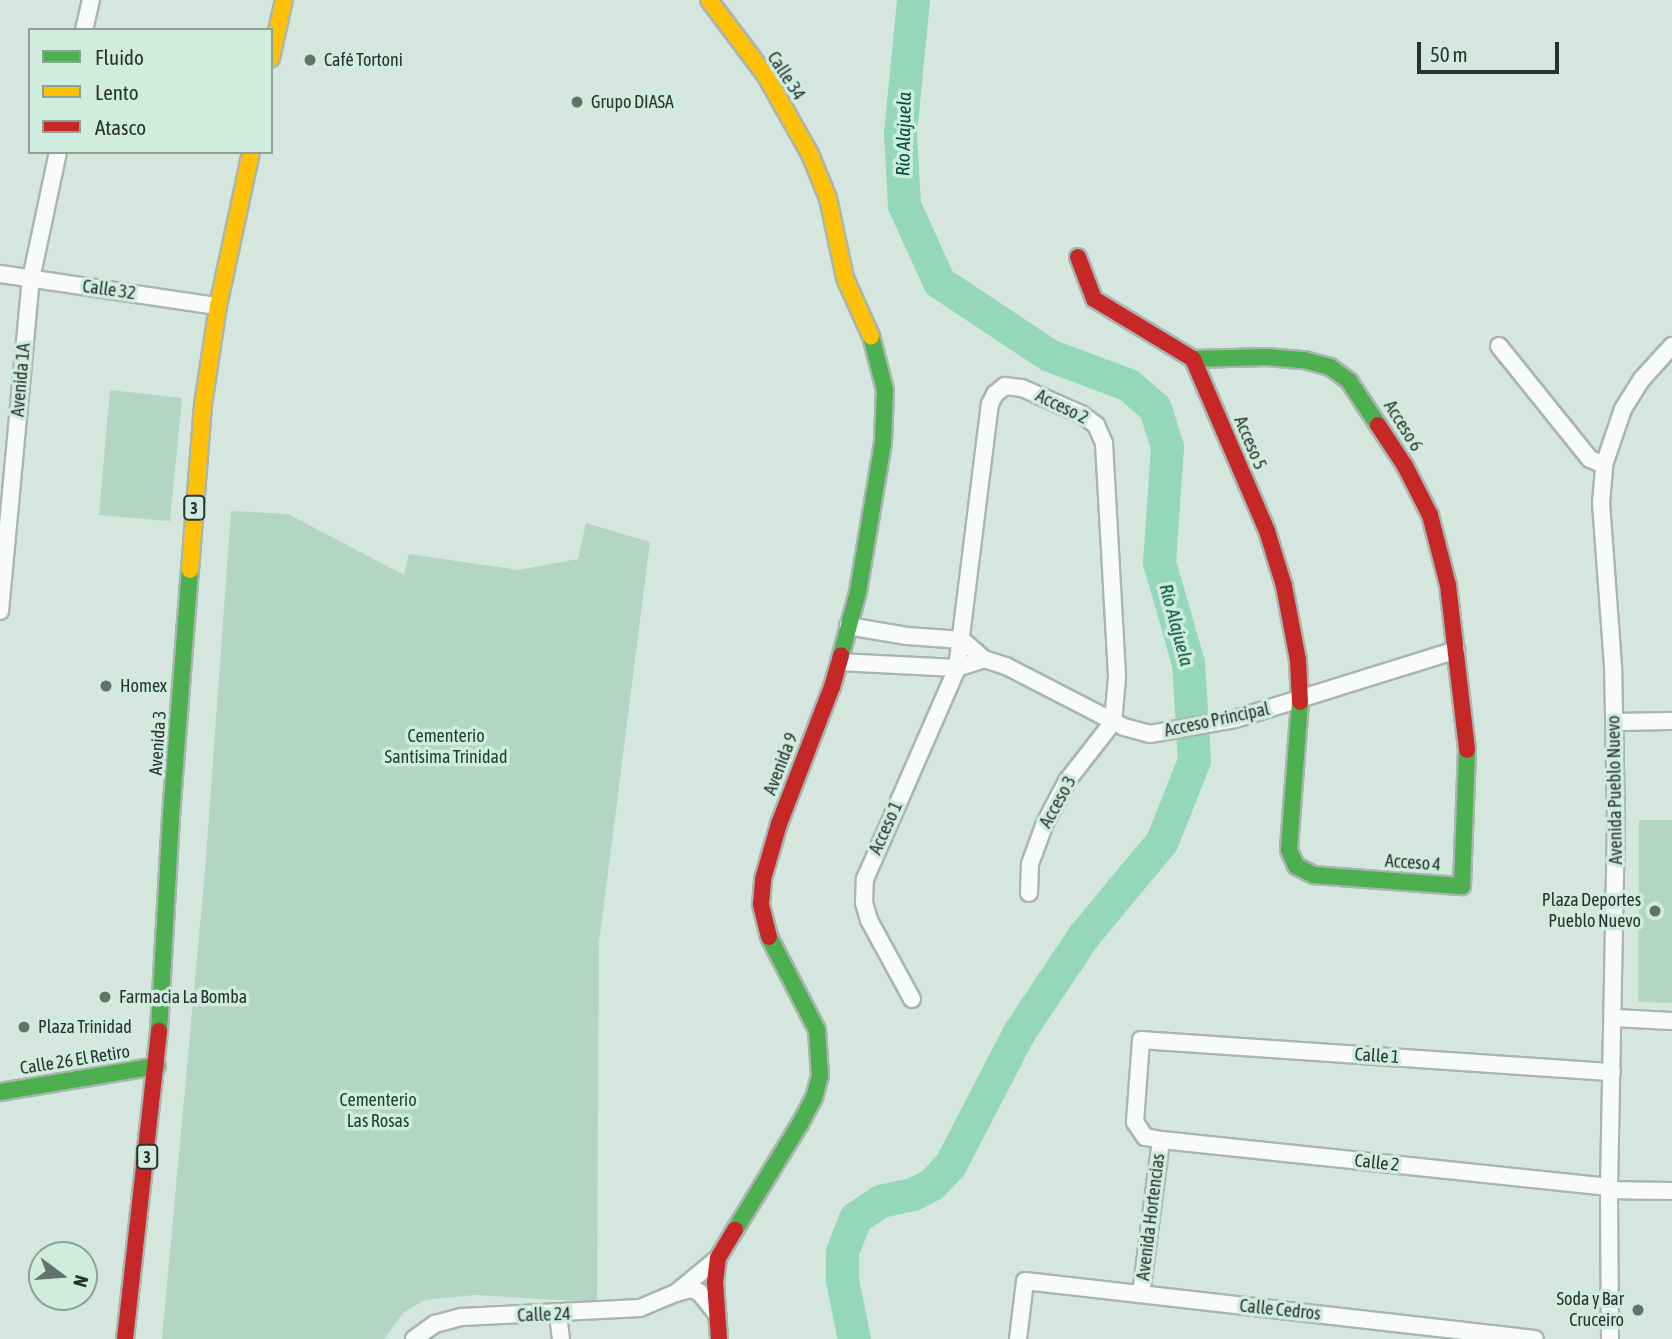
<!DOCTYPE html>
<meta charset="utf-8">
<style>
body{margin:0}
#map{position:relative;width:1672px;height:1339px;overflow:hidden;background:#d5e6de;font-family:"Asap Condensed",sans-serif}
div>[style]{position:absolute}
.green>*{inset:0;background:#b2d5c6}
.river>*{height:33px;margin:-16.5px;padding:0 16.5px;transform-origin:16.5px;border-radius:16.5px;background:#94d7bd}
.roads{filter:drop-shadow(2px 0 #a9b6b0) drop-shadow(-2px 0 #a9b6b0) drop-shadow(0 2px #a9b6b0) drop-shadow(0 -2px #a9b6b0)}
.street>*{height:16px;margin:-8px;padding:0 8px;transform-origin:8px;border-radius:8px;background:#f9fbfa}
.fast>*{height:16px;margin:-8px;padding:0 8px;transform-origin:8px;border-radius:8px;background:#4caf50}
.slow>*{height:16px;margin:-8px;padding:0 8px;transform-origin:8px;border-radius:8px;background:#ffc107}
.jam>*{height:16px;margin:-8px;padding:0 8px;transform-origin:8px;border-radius:8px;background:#c62828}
.dots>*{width:19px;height:19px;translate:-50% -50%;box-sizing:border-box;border:4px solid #cfecdf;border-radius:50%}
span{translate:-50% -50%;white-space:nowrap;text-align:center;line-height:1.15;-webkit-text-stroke:7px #cfecdf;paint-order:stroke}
.shield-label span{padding:2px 5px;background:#cfecdf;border:2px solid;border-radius:5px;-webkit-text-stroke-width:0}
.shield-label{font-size:16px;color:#27332e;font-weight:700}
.poi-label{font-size:18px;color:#27332e}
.left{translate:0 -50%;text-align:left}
.right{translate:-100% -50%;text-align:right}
.street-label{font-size:18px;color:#27332e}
.park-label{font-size:18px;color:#183f31}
.water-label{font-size:19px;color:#004f39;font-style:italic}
.legend{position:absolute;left:28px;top:28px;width:245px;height:126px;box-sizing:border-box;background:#cfecdf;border:2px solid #8ca298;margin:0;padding:9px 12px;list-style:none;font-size:21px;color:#27332e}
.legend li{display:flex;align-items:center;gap:14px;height:35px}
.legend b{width:35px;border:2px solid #8ca298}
.north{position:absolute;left:28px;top:1241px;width:70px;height:70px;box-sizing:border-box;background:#cfecdf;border:2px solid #8ca298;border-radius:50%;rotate:106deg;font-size:19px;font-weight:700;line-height:28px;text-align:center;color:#27332e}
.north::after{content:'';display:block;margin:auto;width:24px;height:32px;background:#64726c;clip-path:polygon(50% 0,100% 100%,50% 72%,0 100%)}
.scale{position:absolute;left:1417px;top:42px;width:142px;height:32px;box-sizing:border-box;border:4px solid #27332e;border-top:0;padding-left:9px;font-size:21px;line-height:24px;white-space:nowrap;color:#27332e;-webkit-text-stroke:5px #cfecdf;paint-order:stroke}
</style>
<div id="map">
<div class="green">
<div style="clip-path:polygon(110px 390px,182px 398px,170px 521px,99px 515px)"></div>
<div style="clip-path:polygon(231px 511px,288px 514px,404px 575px,409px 554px,518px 570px,578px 559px,586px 523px,650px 542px,599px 943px,597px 1302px,475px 1295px,425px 1300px,404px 1312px,384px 1339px,162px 1339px,205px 871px)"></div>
<div style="clip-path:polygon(1639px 820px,1672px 820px,1672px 1003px,1638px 1002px)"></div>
</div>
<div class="river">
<div style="left:854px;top:1339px;width:60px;rotate:-101.5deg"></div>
<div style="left:842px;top:1280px;width:28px;rotate:-90deg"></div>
<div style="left:842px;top:1252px;width:36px;rotate:-69deg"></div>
<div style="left:855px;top:1218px;width:30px;rotate:-34deg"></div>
<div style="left:880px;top:1201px;width:34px;rotate:-12deg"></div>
<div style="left:913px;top:1194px;width:21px;rotate:-28deg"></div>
<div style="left:932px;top:1184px;width:26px;rotate:-47deg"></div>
<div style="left:950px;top:1165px;width:150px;rotate:-62.6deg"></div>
<div style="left:1019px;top:1032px;width:117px;rotate:-56.2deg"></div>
<div style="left:1084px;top:935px;width:122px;rotate:-50.3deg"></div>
<div style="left:1162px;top:841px;width:87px;rotate:-68.4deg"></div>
<div style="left:1194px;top:760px;width:97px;rotate:-93.5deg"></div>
<div style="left:1188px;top:663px;width:105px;rotate:-106deg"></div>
<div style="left:1159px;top:562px;width:115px;rotate:-86deg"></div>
<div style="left:1167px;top:447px;width:41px;rotate:-107.1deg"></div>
<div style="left:1155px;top:408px;width:35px;rotate:-139deg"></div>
<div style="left:1129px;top:385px;width:85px;rotate:-159.4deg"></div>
<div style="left:1049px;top:355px;width:132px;rotate:-146.4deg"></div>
<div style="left:939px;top:282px;width:85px;rotate:-114.4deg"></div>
<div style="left:904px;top:205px;width:72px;rotate:-93.2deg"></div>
<div style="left:900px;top:133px;width:134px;rotate:-84.4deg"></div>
</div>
<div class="roads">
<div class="street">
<div style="left:84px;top:30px;width:31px;rotate:-77deg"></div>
<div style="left:0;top:274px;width:220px;rotate:8.4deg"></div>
<div style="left:1499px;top:346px;width:145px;rotate:51.2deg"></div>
<div style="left:1590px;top:459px;width:15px;rotate:23deg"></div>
<div style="left:0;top:611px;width:333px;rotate:-84.7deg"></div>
<div style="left:31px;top:279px;width:130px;rotate:-78deg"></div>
<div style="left:984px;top:659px;width:23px;rotate:18deg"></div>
<div style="left:1006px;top:666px;width:133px;rotate:27.3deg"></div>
<div style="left:1124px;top:727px;width:27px;rotate:15deg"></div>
<div style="left:1150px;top:734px;width:86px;rotate:-10deg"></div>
<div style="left:1235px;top:719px;width:232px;rotate:-17.3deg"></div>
<div style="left:839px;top:662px;width:118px;rotate:2.9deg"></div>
<div style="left:957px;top:668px;width:28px;rotate:-18deg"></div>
<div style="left:984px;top:659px;width:29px;rotate:-139deg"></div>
<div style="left:962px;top:640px;width:55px;rotate:-175.8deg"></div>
<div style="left:907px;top:636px;width:60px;rotate:-170.4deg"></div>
<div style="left:1615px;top:722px;width:57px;rotate:-1deg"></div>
<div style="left:912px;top:999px;width:90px;rotate:-118.6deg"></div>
<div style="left:869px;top:920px;width:18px;rotate:-106deg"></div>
<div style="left:864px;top:903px;width:24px;rotate:-88deg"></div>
<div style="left:865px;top:879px;width:230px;rotate:-66.4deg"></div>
<div style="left:957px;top:668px;width:266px;rotate:-82.9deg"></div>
<div style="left:990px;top:404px;width:11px;rotate:-63deg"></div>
<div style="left:995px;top:394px;width:13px;rotate:-39deg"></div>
<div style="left:1005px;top:386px;width:17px;rotate:7deg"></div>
<div style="left:1022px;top:388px;width:64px;rotate:23.8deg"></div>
<div style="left:1081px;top:414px;width:19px;rotate:36deg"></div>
<div style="left:1096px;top:425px;width:20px;rotate:66deg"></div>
<div style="left:1104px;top:443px;width:235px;rotate:86.8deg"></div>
<div style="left:1117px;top:678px;width:44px;rotate:95.2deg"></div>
<div style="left:1113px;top:722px;width:75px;rotate:127.9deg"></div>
<div style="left:1067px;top:781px;width:47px;rotate:117.6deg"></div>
<div style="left:1045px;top:823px;width:44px;rotate:110.1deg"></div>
<div style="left:1030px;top:864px;width:29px;rotate:92deg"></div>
<div style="left:1614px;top:1018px;width:58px;rotate:3deg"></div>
<div style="left:1609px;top:1187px;width:450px;rotate:-174deg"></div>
<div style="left:1161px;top:1140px;width:16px;rotate:-169deg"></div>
<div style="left:1145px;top:1137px;width:18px;rotate:-124deg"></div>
<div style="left:1135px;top:1122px;width:82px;rotate:-85.8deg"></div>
<div style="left:1141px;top:1040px;width:472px;rotate:3.9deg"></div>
<div style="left:1609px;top:1190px;width:63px;rotate:0.9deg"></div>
<div style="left:676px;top:1293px;width:16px;rotate:-15deg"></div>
<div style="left:691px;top:1289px;width:9px;rotate:21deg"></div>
<div style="left:699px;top:1292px;width:26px;rotate:51deg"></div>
<div style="left:1141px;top:1294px;width:155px;rotate:-82.6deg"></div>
<div style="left:558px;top:1315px;width:24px;rotate:83deg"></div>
<div style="left:414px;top:1339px;width:26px;rotate:-36deg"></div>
<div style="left:435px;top:1324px;width:28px;rotate:-15deg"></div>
<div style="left:462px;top:1317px;width:178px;rotate:-2.9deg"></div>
<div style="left:640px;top:1308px;width:39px;rotate:-23deg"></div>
<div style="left:676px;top:1293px;width:55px;rotate:-39.8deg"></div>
<div style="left:1018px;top:1339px;width:58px;rotate:-83.1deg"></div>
<div style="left:1025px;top:1281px;width:513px;rotate:6.49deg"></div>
<div style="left:1610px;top:1339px;width:152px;rotate:-90.4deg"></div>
<div style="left:1609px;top:1187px;width:368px;rotate:-88.9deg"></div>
<div style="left:1616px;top:819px;width:153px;rotate:-91.1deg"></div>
<div style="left:1613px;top:666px;width:163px;rotate:-94.2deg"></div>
<div style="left:1601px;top:503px;width:38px;rotate:-85deg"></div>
<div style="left:1604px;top:465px;width:59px;rotate:-71.3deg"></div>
<div style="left:1623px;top:409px;width:36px;rotate:-58deg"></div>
<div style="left:1642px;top:379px;width:45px;rotate:-47.7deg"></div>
</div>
<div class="fast">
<div style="left:1193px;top:359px;width:74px;rotate:-1.5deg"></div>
<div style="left:1267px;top:357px;width:37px;rotate:5deg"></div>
<div style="left:1304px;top:360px;width:27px;rotate:15deg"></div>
<div style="left:1330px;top:367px;width:24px;rotate:36deg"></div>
<div style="left:1349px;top:381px;width:53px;rotate:56.6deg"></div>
<div style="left:841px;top:655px;width:65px;rotate:-74.9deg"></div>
<div style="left:858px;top:592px;width:152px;rotate:-80.5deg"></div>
<div style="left:883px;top:442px;width:52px;rotate:-87.8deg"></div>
<div style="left:885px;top:390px;width:56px;rotate:-104.5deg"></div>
<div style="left:1300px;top:702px;width:148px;rotate:94.3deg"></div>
<div style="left:1289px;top:850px;width:17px;rotate:66deg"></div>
<div style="left:1296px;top:866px;width:20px;rotate:27deg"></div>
<div style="left:1314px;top:875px;width:148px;rotate:4.3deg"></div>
<div style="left:1462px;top:886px;width:136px;rotate:-87.9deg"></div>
<div style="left:159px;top:1031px;width:215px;rotate:-86.8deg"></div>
<div style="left:171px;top:816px;width:247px;rotate:-85.6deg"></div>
<div style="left:0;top:1092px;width:159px;rotate:-9.4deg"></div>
<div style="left:735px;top:1230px;width:124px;rotate:-58.5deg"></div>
<div style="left:800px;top:1124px;width:30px;rotate:-62deg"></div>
<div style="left:814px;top:1098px;width:23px;rotate:-75deg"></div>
<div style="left:820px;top:1076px;width:46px;rotate:-93.7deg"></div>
<div style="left:817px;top:1030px;width:105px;rotate:-117.3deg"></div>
</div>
<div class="slow">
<div style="left:709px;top:0;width:95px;rotate:53.1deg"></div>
<div style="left:766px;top:76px;width:90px;rotate:60.6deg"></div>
<div style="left:810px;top:154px;width:48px;rotate:67.8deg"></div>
<div style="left:828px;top:198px;width:82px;rotate:78deg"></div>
<div style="left:845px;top:278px;width:64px;rotate:65.9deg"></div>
<div style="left:271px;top:58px;width:59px;rotate:-77.4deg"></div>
<div style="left:190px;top:570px;width:166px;rotate:-85.5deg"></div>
<div style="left:203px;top:405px;width:100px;rotate:-81.4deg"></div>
<div style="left:218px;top:306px;width:157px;rotate:-77.9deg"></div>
</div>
<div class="jam">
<div style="left:1078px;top:257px;width:45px;rotate:69.1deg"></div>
<div style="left:1094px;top:299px;width:116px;rotate:31.2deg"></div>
<div style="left:1193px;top:359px;width:187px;rotate:66.7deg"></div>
<div style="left:1267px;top:531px;width:58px;rotate:72.8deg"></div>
<div style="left:1284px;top:586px;width:75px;rotate:79.3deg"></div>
<div style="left:1298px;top:660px;width:42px;rotate:87.3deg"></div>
<div style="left:1378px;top:425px;width:49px;rotate:56.6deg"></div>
<div style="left:1405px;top:466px;width:55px;rotate:63deg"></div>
<div style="left:1430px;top:515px;width:72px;rotate:75.6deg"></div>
<div style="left:1448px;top:585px;width:166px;rotate:83.4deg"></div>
<div style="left:769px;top:937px;width:34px;rotate:-104deg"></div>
<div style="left:761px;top:904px;width:25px;rotate:-85deg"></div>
<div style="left:763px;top:879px;width:57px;rotate:-73.8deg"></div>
<div style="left:779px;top:824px;width:147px;rotate:-68.9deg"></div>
<div style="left:832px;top:687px;width:33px;rotate:-74deg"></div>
<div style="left:125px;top:1339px;width:310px;rotate:-83.7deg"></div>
<div style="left:719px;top:1339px;width:57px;rotate:-94deg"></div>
<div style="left:715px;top:1282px;width:24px;rotate:-83deg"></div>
<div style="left:718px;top:1258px;width:33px;rotate:-59deg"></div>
</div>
</div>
<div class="dots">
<div style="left:310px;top:60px;background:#64726c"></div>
<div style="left:577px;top:102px;background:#64726c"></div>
<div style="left:106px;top:686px;background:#64726c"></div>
<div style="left:1655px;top:911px;background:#64726c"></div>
<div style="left:105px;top:997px;background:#64726c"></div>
<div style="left:24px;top:1027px;background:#64726c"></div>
<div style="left:1638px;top:1310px;background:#64726c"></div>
</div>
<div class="shield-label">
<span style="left:194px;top:508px">3</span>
<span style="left:147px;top:1157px">3</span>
</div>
<div class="poi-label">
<span class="left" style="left:324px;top:60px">Café Tortoni</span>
<span class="left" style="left:591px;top:102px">Grupo DIASA</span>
<span class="left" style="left:120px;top:686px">Homex</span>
<span class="right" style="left:1641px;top:911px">Plaza Deportes<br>Pueblo Nuevo</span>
<span class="left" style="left:119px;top:997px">Farmacia La Bomba</span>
<span class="left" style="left:38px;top:1027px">Plaza Trinidad</span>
<span class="right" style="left:1624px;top:1310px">Soda y Bar<br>Cruceiro</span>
</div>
<div class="street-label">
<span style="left:786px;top:76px;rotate:57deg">Calle 34</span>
<span style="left:109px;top:290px;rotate:8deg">Calle 32</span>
<span style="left:21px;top:380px;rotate:-85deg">Avenida 1A</span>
<span style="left:1062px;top:407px;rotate:26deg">Acceso 2</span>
<span style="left:1403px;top:426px;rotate:58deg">Acceso 6</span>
<span style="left:1250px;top:443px;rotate:67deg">Acceso 5</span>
<span style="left:1217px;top:720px;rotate:-12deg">Acceso Principal</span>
<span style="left:158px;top:743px;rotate:-86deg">Avenida 3</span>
<span style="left:781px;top:764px;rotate:-69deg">Avenida 9</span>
<span style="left:1615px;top:790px;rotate:-91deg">Avenida Pueblo Nuevo</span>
<span style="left:1058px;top:802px;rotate:-61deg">Acceso 3</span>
<span style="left:886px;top:828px;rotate:-66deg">Acceso 1</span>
<span style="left:1413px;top:863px;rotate:4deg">Acceso 4</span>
<span style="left:1377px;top:1056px;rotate:4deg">Calle 1</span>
<span style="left:75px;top:1060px;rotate:-9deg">Calle 26 El Retiro</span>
<span style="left:1377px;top:1163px;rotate:6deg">Calle 2</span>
<span style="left:1151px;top:1217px;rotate:-83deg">Avenida Hortencias</span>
<span style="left:1280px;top:1310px;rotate:6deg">Calle Cedros</span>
<span style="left:544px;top:1315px;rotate:-2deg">Calle 24</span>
</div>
<div class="park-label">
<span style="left:446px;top:747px">Cementerio<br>Santísima Trinidad</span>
<span style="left:378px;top:1111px">Cementerio<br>Las Rosas</span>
</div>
<div class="water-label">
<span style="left:904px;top:134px;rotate:-89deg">Río Alajuela</span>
<span style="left:1176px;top:625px;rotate:75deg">Río Alajuela</span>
</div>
<ul class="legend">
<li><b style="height:9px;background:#4caf50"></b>Fluido</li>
<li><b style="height:9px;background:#ffc107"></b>Lento</li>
<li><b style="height:9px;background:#c62828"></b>Atasco</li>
</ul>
<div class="north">N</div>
<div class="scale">50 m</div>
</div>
